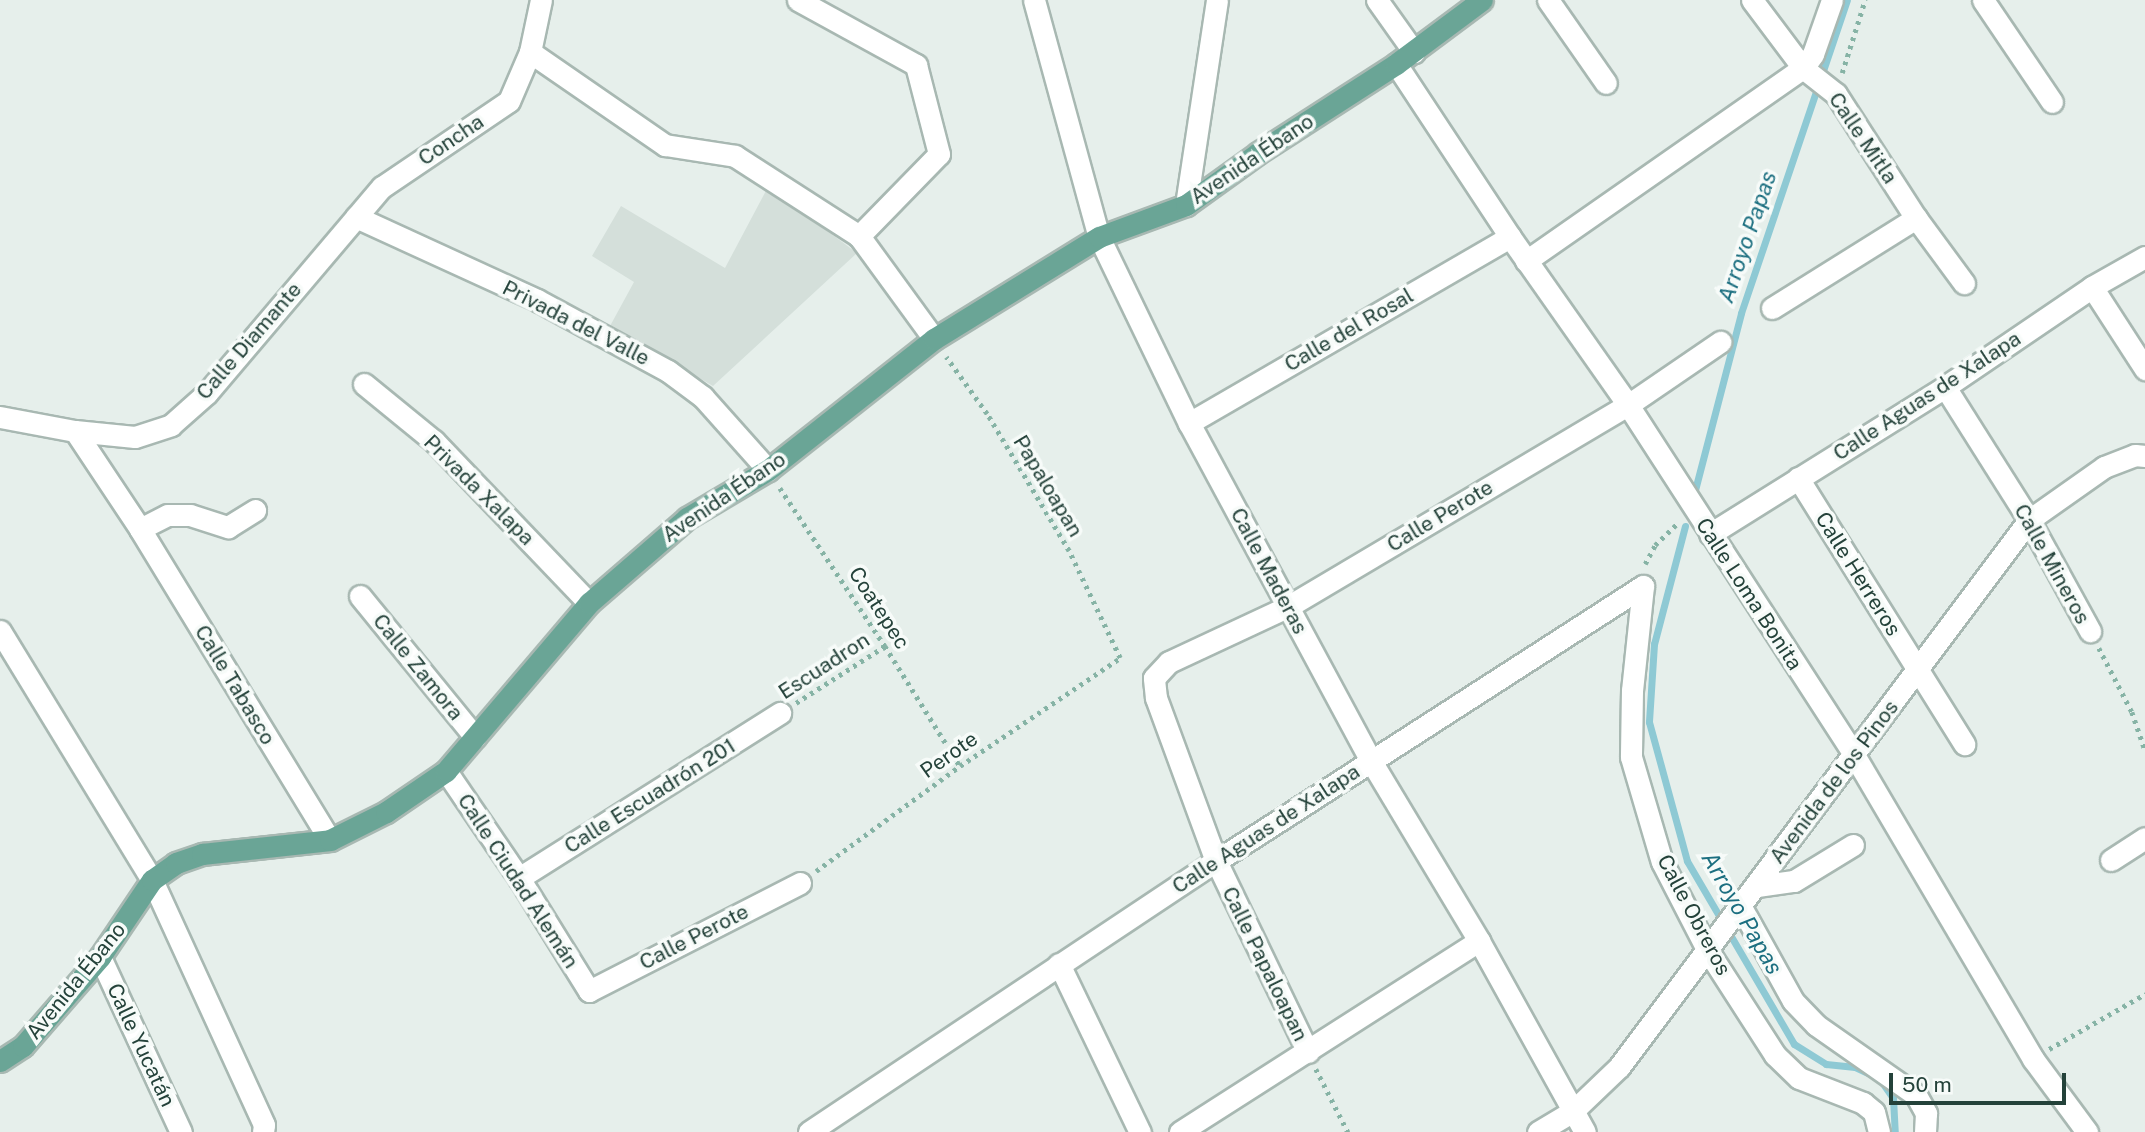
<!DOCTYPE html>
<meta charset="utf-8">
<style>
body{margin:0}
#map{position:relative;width:2145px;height:1132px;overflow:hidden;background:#e6efeb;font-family:"Public Sans",sans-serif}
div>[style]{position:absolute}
.built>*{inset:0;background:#d4dfda}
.stream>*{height:7px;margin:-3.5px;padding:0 3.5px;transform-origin:3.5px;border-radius:3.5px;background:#8ec9d4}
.path>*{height:4.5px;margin-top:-2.25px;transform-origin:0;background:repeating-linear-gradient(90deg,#86b3a5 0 3.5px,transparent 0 8.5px)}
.roads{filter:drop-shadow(2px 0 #a8b8b2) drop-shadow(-2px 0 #a8b8b2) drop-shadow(0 2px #a8b8b2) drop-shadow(0 -2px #a8b8b2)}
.minor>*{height:21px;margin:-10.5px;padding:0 10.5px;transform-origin:10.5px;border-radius:10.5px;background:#fff}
.major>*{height:21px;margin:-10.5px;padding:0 10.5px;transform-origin:10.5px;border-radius:10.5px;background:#6aa596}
span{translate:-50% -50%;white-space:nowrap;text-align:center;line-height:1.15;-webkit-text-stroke:7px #f7fbf9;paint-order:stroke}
.street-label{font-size:21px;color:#24423a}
.water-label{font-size:23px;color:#1c6f80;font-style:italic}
.scale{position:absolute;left:1889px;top:1073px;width:177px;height:32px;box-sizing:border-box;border:4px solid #24423a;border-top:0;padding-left:9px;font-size:21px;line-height:24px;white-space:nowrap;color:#24423a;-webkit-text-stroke:5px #f7fbf9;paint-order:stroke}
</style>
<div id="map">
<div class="built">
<div style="clip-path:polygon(768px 187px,857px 253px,713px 386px,610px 326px,634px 282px,592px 256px,621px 206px,725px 268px)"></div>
</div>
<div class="stream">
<div style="left:1695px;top:490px;width:183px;rotate:-75.4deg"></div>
<div style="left:1741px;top:313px;width:330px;rotate:-71.3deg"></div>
<div style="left:1685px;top:526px;width:122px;rotate:104.7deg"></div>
<div style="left:1654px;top:644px;width:78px;rotate:93.7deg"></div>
<div style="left:1649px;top:722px;width:144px;rotate:74.7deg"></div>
<div style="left:1687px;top:861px;width:212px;rotate:59.7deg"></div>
<div style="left:1794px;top:1044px;width:38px;rotate:32deg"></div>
<div style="left:1826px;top:1064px;width:29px;rotate:6deg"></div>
<div style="left:1855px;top:1067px;width:26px;rotate:25deg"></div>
<div style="left:1879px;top:1078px;width:24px;rotate:55deg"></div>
<div style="left:1893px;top:1098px;width:34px;rotate:87deg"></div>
</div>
<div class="path">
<div style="left:1842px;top:73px;width:77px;rotate:-72.5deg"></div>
<div style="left:780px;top:488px;width:190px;rotate:56.4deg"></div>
<div style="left:885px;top:646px;width:142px;rotate:58deg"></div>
<div style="left:1645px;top:564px;width:21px;rotate:-62deg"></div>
<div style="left:1655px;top:545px;width:32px;rotate:-44deg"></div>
<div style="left:2099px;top:648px;width:72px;rotate:62.7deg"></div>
<div style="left:2132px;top:712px;width:39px;rotate:71deg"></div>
<div style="left:796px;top:703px;width:106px;rotate:-32.6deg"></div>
<div style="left:816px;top:871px;width:178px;rotate:-36.1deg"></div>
<div style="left:960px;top:766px;width:193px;rotate:-34deg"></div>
<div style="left:1120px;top:658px;width:119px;rotate:-115.5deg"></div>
<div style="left:1069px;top:551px;width:160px;rotate:-120.9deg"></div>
<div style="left:987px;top:414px;width:70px;rotate:-125.7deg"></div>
<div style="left:2049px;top:1049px;width:111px;rotate:-29.8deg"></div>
<div style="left:1316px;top:1069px;width:71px;rotate:63.1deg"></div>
</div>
<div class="roads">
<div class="minor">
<div style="left:798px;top:0;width:135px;rotate:28.8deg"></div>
<div style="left:916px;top:65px;width:92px;rotate:75.5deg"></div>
<div style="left:939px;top:154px;width:115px;rotate:134.3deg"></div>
<div style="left:1034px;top:0;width:246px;rotate:74.7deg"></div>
<div style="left:1099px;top:237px;width:207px;rotate:64.2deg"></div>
<div style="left:1189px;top:423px;width:384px;rotate:61.7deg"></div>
<div style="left:1371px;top:761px;width:210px;rotate:59deg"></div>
<div style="left:1479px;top:941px;width:218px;rotate:61deg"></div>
<div style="left:1377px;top:0;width:64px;rotate:54.6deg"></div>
<div style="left:1548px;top:0;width:101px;rotate:55.1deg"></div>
<div style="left:1752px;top:0;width:85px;rotate:53.1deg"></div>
<div style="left:1803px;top:68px;width:42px;rotate:38.2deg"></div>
<div style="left:1836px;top:94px;width:148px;rotate:57.2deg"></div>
<div style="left:1916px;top:218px;width:81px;rotate:53.6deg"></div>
<div style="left:1983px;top:0;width:123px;rotate:55.9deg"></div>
<div style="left:530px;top:52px;width:164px;rotate:34.6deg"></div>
<div style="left:665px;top:145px;width:71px;rotate:8.9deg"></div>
<div style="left:735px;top:156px;width:148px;rotate:32.8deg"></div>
<div style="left:859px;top:236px;width:127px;rotate:53.9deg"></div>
<div style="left:1396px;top:64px;width:207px;rotate:56.6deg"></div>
<div style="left:1510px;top:237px;width:205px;rotate:54.9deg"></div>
<div style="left:1628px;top:405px;width:417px;rotate:57.1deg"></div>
<div style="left:1854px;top:755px;width:353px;rotate:59.5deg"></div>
<div style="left:2033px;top:1059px;width:91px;rotate:53.5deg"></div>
<div style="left:1186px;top:205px;width:207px;rotate:-81.4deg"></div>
<div style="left:356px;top:217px;width:199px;rotate:24.6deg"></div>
<div style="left:537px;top:300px;width:149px;rotate:28.5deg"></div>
<div style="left:668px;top:371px;width:44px;rotate:36.6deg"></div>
<div style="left:703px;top:397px;width:98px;rotate:48.3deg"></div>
<div style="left:1526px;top:261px;width:338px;rotate:-34.9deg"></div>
<div style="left:1803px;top:68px;width:17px;rotate:-54deg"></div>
<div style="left:1813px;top:54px;width:57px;rotate:-70.6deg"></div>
<div style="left:2092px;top:287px;width:98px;rotate:57.1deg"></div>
<div style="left:1772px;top:308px;width:170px;rotate:-32deg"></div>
<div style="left:364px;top:384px;width:90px;rotate:39.2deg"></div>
<div style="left:434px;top:441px;width:224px;rotate:46.3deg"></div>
<div style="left:1945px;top:387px;width:157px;rotate:57.7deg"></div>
<div style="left:2029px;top:520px;width:127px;rotate:61.2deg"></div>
<div style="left:0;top:417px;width:76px;rotate:10.6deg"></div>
<div style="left:75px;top:431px;width:60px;rotate:5.7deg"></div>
<div style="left:135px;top:437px;width:38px;rotate:-18deg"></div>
<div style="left:171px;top:425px;width:48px;rotate:-41.6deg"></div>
<div style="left:207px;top:393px;width:270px;rotate:-49.7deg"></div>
<div style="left:382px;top:187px;width:153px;rotate:-34.1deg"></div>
<div style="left:509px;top:101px;width:53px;rotate:-66.8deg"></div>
<div style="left:530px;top:52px;width:53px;rotate:-78.1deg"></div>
<div style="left:1189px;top:423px;width:371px;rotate:-30.1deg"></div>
<div style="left:75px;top:431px;width:118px;rotate:56.4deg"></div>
<div style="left:140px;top:529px;width:364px;rotate:58.6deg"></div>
<div style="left:1798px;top:478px;width:314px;rotate:58deg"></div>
<div style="left:140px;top:529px;width:31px;rotate:-27deg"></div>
<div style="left:168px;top:515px;width:22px"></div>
<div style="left:190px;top:515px;width:40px;rotate:18deg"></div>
<div style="left:228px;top:527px;width:32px;rotate:-32deg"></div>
<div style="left:1710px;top:534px;width:277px;rotate:-32deg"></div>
<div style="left:1945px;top:387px;width:178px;rotate:-34.2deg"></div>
<div style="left:2092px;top:287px;width:61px;rotate:-29.5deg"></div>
<div style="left:1643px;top:586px;width:105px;rotate:96deg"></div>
<div style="left:1632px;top:690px;width:67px;rotate:90.9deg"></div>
<div style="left:1631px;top:757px;width:109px;rotate:73.6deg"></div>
<div style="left:1662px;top:862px;width:100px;rotate:62.7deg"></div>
<div style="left:1708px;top:951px;width:124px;rotate:57.2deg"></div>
<div style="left:1775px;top:1055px;width:33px;rotate:44deg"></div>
<div style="left:1799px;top:1078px;width:69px;rotate:21.3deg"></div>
<div style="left:1863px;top:1103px;width:14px;rotate:39deg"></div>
<div style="left:1874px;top:1112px;width:21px;rotate:76deg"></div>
<div style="left:360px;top:596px;width:182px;rotate:50.8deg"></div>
<div style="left:0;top:631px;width:292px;rotate:58.6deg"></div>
<div style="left:152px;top:880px;width:269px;rotate:65.4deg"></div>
<div style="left:264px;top:1125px;width:7px;rotate:98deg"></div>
<div style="left:446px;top:771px;width:130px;rotate:55.7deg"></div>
<div style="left:519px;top:878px;width:133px;rotate:58.2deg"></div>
<div style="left:589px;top:991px;width:237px;rotate:-27.1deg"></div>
<div style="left:2111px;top:860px;width:40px;rotate:-32.9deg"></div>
<div style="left:519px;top:878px;width:309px;rotate:-32.3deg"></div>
<div style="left:1757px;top:886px;width:37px;rotate:-8deg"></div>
<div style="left:1794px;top:881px;width:69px;rotate:-31.4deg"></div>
<div style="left:1741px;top:907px;width:107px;rotate:61deg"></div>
<div style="left:1793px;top:1001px;width:33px;rotate:46deg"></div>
<div style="left:1816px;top:1025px;width:122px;rotate:35deg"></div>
<div style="left:1916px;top:1095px;width:21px;rotate:61deg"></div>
<div style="left:1926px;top:1113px;width:19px;rotate:93deg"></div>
<div style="left:100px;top:957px;width:193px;rotate:65.2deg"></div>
<div style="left:1059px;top:964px;width:187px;rotate:64.3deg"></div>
<div style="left:1308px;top:1052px;width:212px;rotate:-115.7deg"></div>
<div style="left:1216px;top:861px;width:174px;rotate:-110.2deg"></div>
<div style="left:1156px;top:698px;width:20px;rotate:-96deg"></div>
<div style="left:1154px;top:678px;width:22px;rotate:-47deg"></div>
<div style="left:1169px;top:662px;width:132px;rotate:-25deg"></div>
<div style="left:1289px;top:606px;width:394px;rotate:-30.7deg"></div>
<div style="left:1628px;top:405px;width:112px;rotate:-34.4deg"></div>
<div style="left:809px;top:1132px;width:489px;rotate:-33.7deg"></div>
<div style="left:1216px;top:861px;width:508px;rotate:-32.78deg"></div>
<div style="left:1180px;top:1132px;width:355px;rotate:-32.6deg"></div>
<div style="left:1538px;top:1132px;width:41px;rotate:-31deg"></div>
<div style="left:1573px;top:1111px;width:64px;rotate:-43.7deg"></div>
<div style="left:1619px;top:1067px;width:684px;rotate:-53.15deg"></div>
<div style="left:2029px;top:520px;width:92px;rotate:-35.2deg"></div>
<div style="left:2104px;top:467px;width:33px;rotate:-21deg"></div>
<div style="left:2135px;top:455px;width:10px;rotate:6deg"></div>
</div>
<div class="major">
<div style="left:0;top:1061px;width:27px;rotate:-33deg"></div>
<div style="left:23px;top:1046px;width:118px;rotate:-49.1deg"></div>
<div style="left:100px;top:957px;width:93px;rotate:-56deg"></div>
<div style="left:152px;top:880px;width:29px;rotate:-35deg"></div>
<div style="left:176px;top:863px;width:28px;rotate:-19deg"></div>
<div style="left:202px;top:854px;width:129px;rotate:-6.2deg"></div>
<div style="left:330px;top:840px;width:63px;rotate:-26.6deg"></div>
<div style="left:386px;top:812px;width:73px;rotate:-34.3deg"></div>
<div style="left:446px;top:771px;width:221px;rotate:-49.6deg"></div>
<div style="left:589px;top:603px;width:130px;rotate:-40.9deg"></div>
<div style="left:687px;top:518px;width:94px;rotate:-30.7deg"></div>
<div style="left:768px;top:470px;width:211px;rotate:-38.3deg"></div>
<div style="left:934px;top:339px;width:194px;rotate:-31.7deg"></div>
<div style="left:1099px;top:237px;width:93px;rotate:-20.2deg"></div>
<div style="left:1186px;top:205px;width:89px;rotate:-35.8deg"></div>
<div style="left:1258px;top:153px;width:164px;rotate:-32.8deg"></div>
<div style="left:1396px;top:64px;width:107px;rotate:-36.7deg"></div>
</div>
</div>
<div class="street-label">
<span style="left:1863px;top:138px;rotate:56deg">Calle Mitla</span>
<span style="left:451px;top:140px;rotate:-34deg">Concha</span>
<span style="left:1252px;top:159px;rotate:-34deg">Avenida Ébano</span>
<span style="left:576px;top:323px;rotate:27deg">Privada del Valle</span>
<span style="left:1349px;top:330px;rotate:-30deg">Calle del Rosal</span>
<span style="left:249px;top:341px;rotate:-49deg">Calle Diamante</span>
<span style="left:1927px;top:396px;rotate:-33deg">Calle Aguas de Xalapa</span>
<span style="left:1048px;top:486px;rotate:59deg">Papaloapan</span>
<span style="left:479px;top:490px;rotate:45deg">Privada Xalapa</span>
<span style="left:724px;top:497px;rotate:-34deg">Avenida Ébano</span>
<span style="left:1440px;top:516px;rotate:-31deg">Calle Perote</span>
<span style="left:2052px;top:564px;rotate:61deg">Calle Mineros</span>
<span style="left:1269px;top:571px;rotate:62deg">Calle Maderas</span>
<span style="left:1858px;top:574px;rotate:58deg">Calle Herreros</span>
<span style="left:1749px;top:594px;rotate:57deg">Calle Loma Bonita</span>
<span style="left:879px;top:608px;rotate:57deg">Coatepec</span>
<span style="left:824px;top:666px;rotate:-33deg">Escuadron</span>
<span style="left:418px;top:667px;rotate:51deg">Calle Zamora</span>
<span style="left:235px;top:685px;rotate:59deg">Calle Tabasco</span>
<span style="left:949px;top:755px;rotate:-35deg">Perote</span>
<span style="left:1834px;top:782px;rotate:-53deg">Avenida de los Pinos</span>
<span style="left:650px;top:796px;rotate:-32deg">Calle Escuadrón 201</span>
<span style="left:1266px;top:829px;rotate:-33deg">Calle Aguas de Xalapa</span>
<span style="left:518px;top:881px;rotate:57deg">Calle Ciudad Alemán</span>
<span style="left:1694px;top:915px;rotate:62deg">Calle Obreros</span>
<span style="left:694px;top:937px;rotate:-27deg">Calle Perote</span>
<span style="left:1265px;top:964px;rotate:64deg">Calle Papaloapan</span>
<span style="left:76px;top:981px;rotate:-51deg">Avenida Ébano</span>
<span style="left:141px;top:1045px;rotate:65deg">Calle Yucatán</span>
</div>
<div class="water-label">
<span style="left:1747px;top:237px;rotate:-71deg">Arroyo Papas</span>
<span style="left:1742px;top:913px;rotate:60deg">Arroyo Papas</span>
</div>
<div class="scale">50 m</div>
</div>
